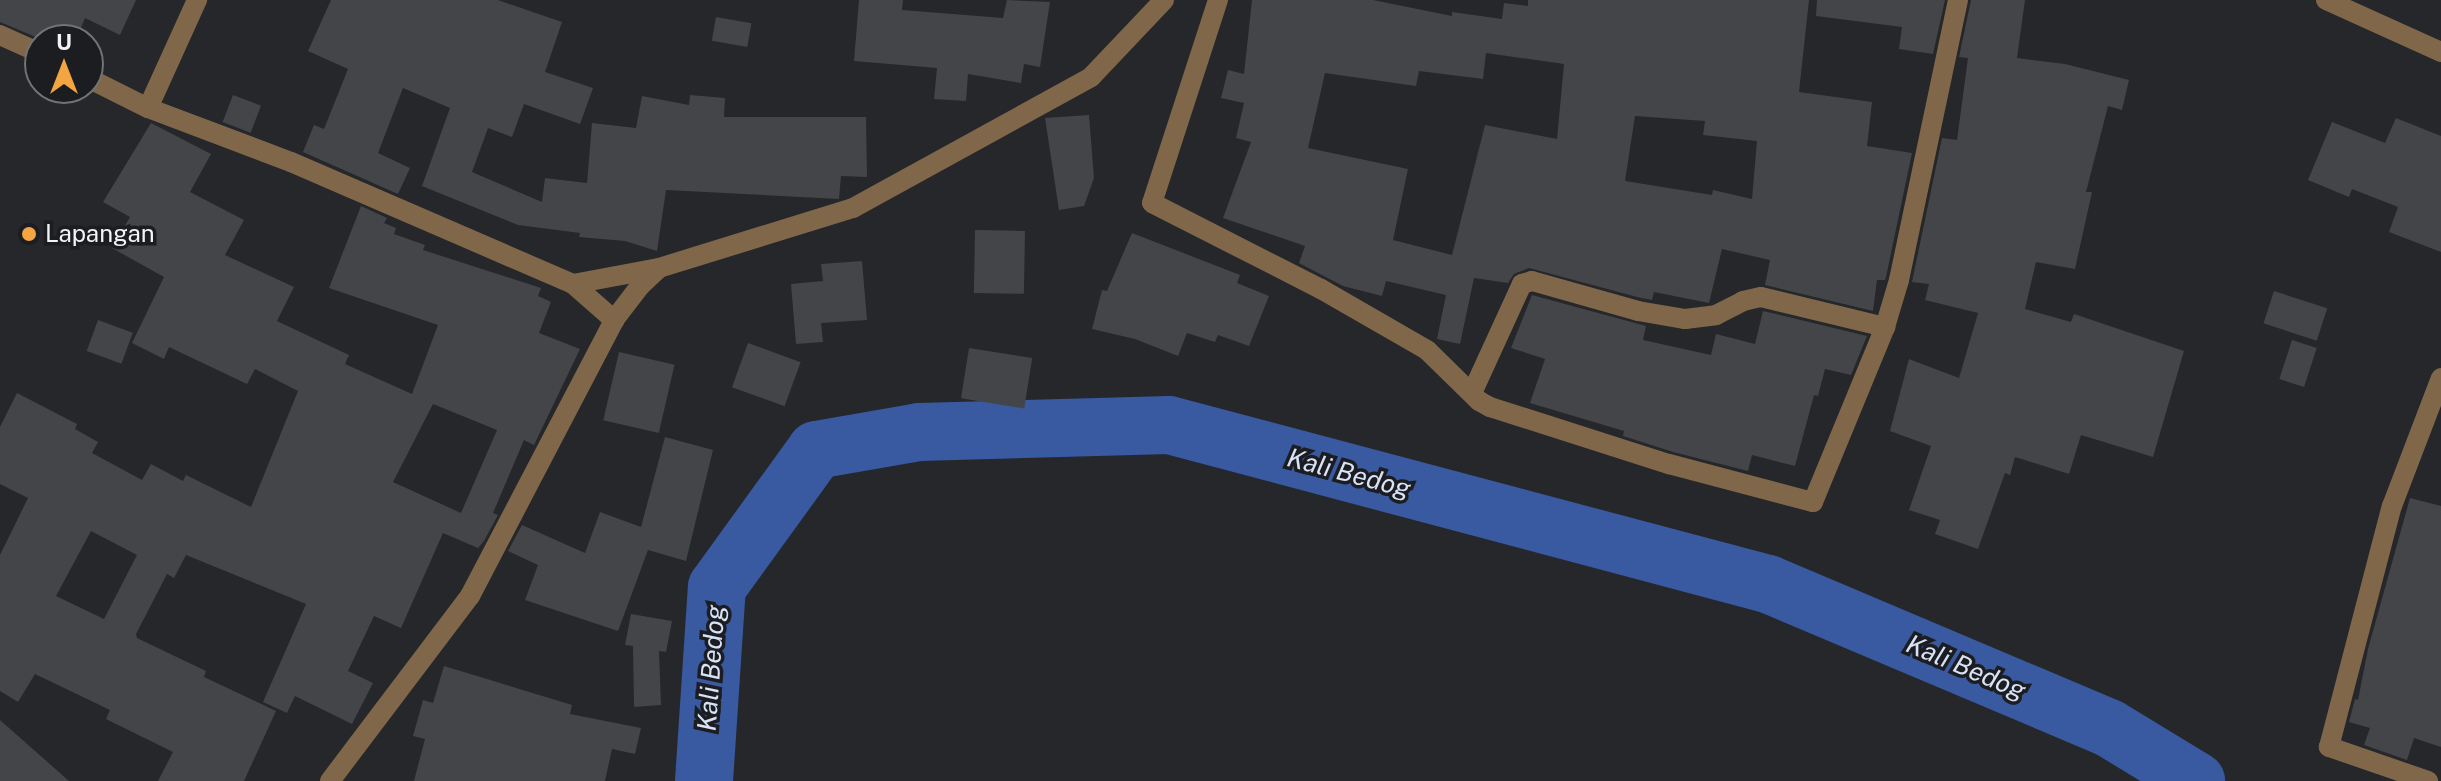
<!DOCTYPE html>
<style>
body{margin:0}
#map{position:relative;width:2441px;height:781px;overflow:hidden;background:#25272a;font-family:"Public Sans",sans-serif}
div>[style]{position:absolute}
.river>*{height:58px;margin:-29px;padding:0 29px;transform-origin:29px;border-radius:29px;background:#3959a0}
.building>*{inset:0;background:#434548;transform-origin:0 0}
.street>*{height:20px;margin:-10px;padding:0 10px;transform-origin:10px;border-radius:10px;background:#81674a}
.dots>*{width:22px;height:22px;translate:-50% -50%;box-sizing:border-box;border:4px solid #1c1d20;border-radius:50%}
span{translate:-50% -50%;white-space:nowrap;text-align:center;line-height:1.15;-webkit-text-stroke:7px #1c1d20;paint-order:stroke}
.poi-label{font-size:24px;color:#f2f3f5}
.left{translate:0 -50%;text-align:left}
.water-label{font-size:26px;color:#d8e3f7;font-style:italic}
.north{position:absolute;left:24px;top:24px;width:80px;height:80px;box-sizing:border-box;background:#1c1d20;border:2px solid #727375;border-radius:50%;rotate:0deg;font-size:22px;font-weight:700;line-height:32px;text-align:center;color:#f2f3f5}
.north::after{content:'';display:block;margin:auto;width:28px;height:36px;background:#f2a541;clip-path:polygon(50% 0,100% 100%,50% 72%,0 100%)}
</style>
<div id="map">
<div class="river">
<i style="left:704px;top:781px;width:194px;rotate:-86.2deg"></i>
<i style="left:717px;top:587px;width:169px;rotate:-54.1deg"></i>
<i style="left:816px;top:450px;width:105px;rotate:-9.9deg"></i>
<i style="left:919px;top:432px;width:250px;rotate:-1.6deg"></i>
<i style="left:1169px;top:425px;width:620px;rotate:14.87deg"></i>
<i style="left:1768px;top:584px;width:370px;rotate:22.9deg"></i>
<i style="left:2109px;top:728px;width:102px;rotate:31.3deg"></i>
</div>
<div class="building">
<i style="clip-path:polygon(0 0,136px 0,120px 35px,85px 18px,76px 40px,43px 40px,0 22px)"></i>
<i style="clip-path:polygon(331px 0,498px 0,562px 22px,545px 72px,593px 88px,580px 124px,524px 104px,512px 137px,488px 128px,472px 172px,542px 202px,545px 178px,587px 183px,592px 123px,636px 128px,642px 96px,689px 105px,690px 95px,725px 98px,724px 117px,866px 117px,867px 177px,841px 176px,839px 199px,666px 190px,657px 251px,625px 241px,579px 237px,580px 233px,518px 225px,422px 186px,450px 108px,403px 88px,378px 153px,410px 168px,398px 194px,303px 152px,314px 125px,324px 129px,348px 69px,308px 51px)"></i>
<i style="clip-path:polygon(859px 0,903px 0,902px 10px,1003px 18px,1007px 0,1050px 2px,1040px 67px,1024px 64px,1021px 83px,968px 74px,966px 101px,934px 99px,937px 68px,854px 61px)"></i>
<i style="clip-path:polygon(evenodd,1252px 0,1373px 0,1452px 16px,1452px 12px,1502px 19px,1504px 3px,1528px 6px,1528px 0,1809px 0,1799px 92px,1872px 102px,1867px 146px,1912px 153px,1886px 277px,1885px 280px,1877px 280px,1873px 311px,1765px 285px,1770px 260px,1722px 249px,1709px 303px,1654px 292px,1652px 300px,1641px 298px,1529px 268px,1514px 274px,1508px 283px,1474px 278px,1460px 344px,1437px 339px,1446px 295px,1386px 281px,1382px 296px,1343px 286px,1299px 263px,1305px 246px,1223px 218px,1251px 142px,1236px 138px,1244px 103px,1221px 98px,1228px 70px,1244px 74px,1252px 0,1486px 53px,1564px 64px,1557px 139px,1485px 125px,1452px 255px,1393px 240px,1408px 169px,1308px 148px,1325px 73px,1416px 86px,1419px 71px,1483px 79px,1486px 53px,1252px 0,1635px 116px,1705px 121px,1703px 135px,1757px 141px,1752px 199px,1713px 190px,1712px 195px,1625px 181px,1635px 116px)"></i>
<i style="clip-path:polygon(1817px 0,1945px 0,1933px 54px,1899px 49px,1902px 27px,1816px 16px)"></i>
<i style="clip-path:polygon(1971px 0,2025px 0,2017px 58px,2065px 64px,2129px 80px,2122px 110px,2108px 106px,2086px 192px,2092px 192px,2075px 269px,2036px 262px,2025px 309px,2071px 322px,2074px 314px,2184px 351px,2153px 457px,2081px 435px,2069px 474px,2015px 457px,2010px 475px,2005px 473px,1978px 549px,1935px 534px,1940px 520px,1909px 510px,1931px 446px,1890px 431px,1909px 359px,1959px 378px,1978px 313px,1925px 300px,1929px 284px,1912px 282px,1942px 138px,1957px 140px,1968px 58px,1959px 57px)"></i>
<i style="left:716px;top:17px;width:36px;height:24px;rotate:10deg"></i>
<i style="left:233px;top:95px;width:30px;height:29px;rotate:21deg"></i>
<i style="clip-path:polygon(1089px 115px,1094px 178px,1084px 206px,1059px 210px,1045px 118px)"></i>
<i style="clip-path:polygon(2396px 118px,2441px 136px,2441px 252px,2389px 232px,2398px 207px,2352px 189px,2349px 197px,2308px 180px,2332px 122px,2385px 143px)"></i>
<i style="clip-path:polygon(evenodd,151px 123px,211px 154px,190px 192px,244px 220px,225px 255px,294px 287px,277px 321px,349px 355px,345px 364px,412px 394px,438px 325px,329px 288px,361px 206px,387px 218px,384px 223px,396px 228px,394px 234px,425px 245px,423px 250px,541px 288px,538px 296px,551px 302px,539px 333px,580px 349px,534px 445px,524px 440px,493px 513px,498px 515px,484px 541px,478px 548px,443px 533px,401px 628px,374px 616px,348px 671px,373px 683px,352px 724px,295px 696px,287px 713px,263px 702px,306px 604px,186px 555px,174px 578px,167px 574px,136px 634px,137px 638px,206px 671px,204px 677px,276px 711px,244px 781px,158px 781px,173px 752px,106px 719px,110px 710px,35px 674px,18px 702px,0 691px,0 555px,28px 498px,0 484px,0 427px,17px 393px,77px 424px,75px 429px,98px 442px,92px 453px,142px 480px,151px 464px,183px 481px,186px 475px,251px 507px,298px 391px,255px 369px,247px 384px,169px 347px,164px 359px,132px 343px,164px 277px,112px 248px,130px 217px,103px 202px,151px 123px,433px 404px,497px 430px,461px 513px,393px 482px,433px 404px,151px 123px,91px 531px,137px 555px,104px 619px,56px 596px,91px 531px)"></i>
<i style="left:975px;top:230px;width:50px;height:63px;rotate:1deg"></i>
<i style="clip-path:polygon(1132px 233px,1240px 275px,1237px 283px,1269px 296px,1249px 346px,1218px 335px,1215px 342px,1187px 333px,1178px 356px,1135px 339px,1092px 329px,1102px 290px,1107px 291px)"></i>
<i style="clip-path:polygon(862px 261px,867px 320px,821px 323px,823px 342px,796px 344px,791px 284px,823px 281px,821px 264px)"></i>
<i style="left:2274px;top:291px;width:56px;height:34px;rotate:18deg"></i>
<i style="clip-path:polygon(1532px 295px,1646px 326px,1643px 340px,1711px 355px,1716px 334px,1755px 344px,1763px 311px,1867px 336px,1851px 375px,1825px 369px,1818px 396px,1814px 395px,1795px 466px,1752px 455px,1748px 471px,1673px 452px,1623px 436px,1624px 431px,1530px 403px,1545px 359px,1511px 348px)"></i>
<i style="left:98px;top:320px;width:37px;height:33px;rotate:20deg"></i>
<i style="left:2292px;top:340px;width:26px;height:41px;rotate:18deg"></i>
<i style="left:748px;top:343px;width:56px;height:47px;rotate:20deg"></i>
<i style="left:969px;top:348px;width:64px;height:51px;rotate:9deg"></i>
<i style="left:619px;top:352px;width:57px;height:70px;rotate:13deg"></i>
<i style="clip-path:polygon(665px 437px,713px 450px,686px 561px,648px 550px,618px 631px,525px 600px,538px 565px,508px 551px,522px 525px,585px 553px,600px 512px,641px 527px)"></i>
<i style="clip-path:polygon(2410px 498px,2441px 506px,2441px 747px,2414px 738px,2407px 760px,2364px 745px,2370px 728px,2349px 722px,2355px 699px,2358px 700px,2368px 649px)"></i>
<i style="clip-path:polygon(631px 614px,672px 621px,666px 652px,659px 651px,661px 705px,634px 707px,633px 646px,625px 645px)"></i>
<i style="clip-path:polygon(444px 666px,572px 705px,570px 714px,641px 728px,635px 754px,612px 749px,605px 781px,414px 781px,425px 739px,413px 736px,423px 700px,433px 703px)"></i>
<i style="clip-path:polygon(0 720px,69px 781px,0 781px)"></i>
</div>
<div class="street">
<i style="left:1218px;top:0;width:213px;rotate:108deg"></i>
<i style="left:1152px;top:203px;width:190px;rotate:27deg"></i>
<i style="left:1321px;top:289px;width:122px;rotate:29.9deg"></i>
<i style="left:1427px;top:350px;width:73px;rotate:44.4deg"></i>
<i style="left:1479px;top:401px;width:13px;rotate:29deg"></i>
<i style="left:1490px;top:407px;width:188px;rotate:17.7deg"></i>
<i style="left:1669px;top:464px;width:149px;rotate:14.8deg"></i>
<i style="left:1813px;top:502px;width:189px;rotate:-67.6deg"></i>
<i style="left:1885px;top:327px;width:49px;rotate:-73.4deg"></i>
<i style="left:1899px;top:280px;width:286px;rotate:-78.1deg"></i>
<i style="left:2326px;top:0;width:126px;rotate:24.3deg"></i>
<i style="left:0;top:35px;width:44px;rotate:24.2deg"></i>
<i style="left:88px;top:78px;width:67px;rotate:26.6deg"></i>
<i style="left:148px;top:108px;width:153px;rotate:20.7deg"></i>
<i style="left:291px;top:162px;width:307px;rotate:23.4deg"></i>
<i style="left:573px;top:284px;width:55px;rotate:41.3deg"></i>
<i style="left:148px;top:108px;width:119px;rotate:-65.6deg"></i>
<i style="left:573px;top:284px;width:87px;rotate:-10.5deg"></i>
<i style="left:1472px;top:393px;width:120px;rotate:-65.4deg"></i>
<i style="left:1522px;top:284px;width:10px;rotate:-17deg"></i>
<i style="left:1532px;top:281px;width:110px;rotate:15.8deg"></i>
<i style="left:1638px;top:311px;width:48px;rotate:9.7deg"></i>
<i style="left:1685px;top:319px;width:31px;rotate:-7deg"></i>
<i style="left:1716px;top:315px;width:30px;rotate:-27deg"></i>
<i style="left:1743px;top:301px;width:18px;rotate:-13deg"></i>
<i style="left:1761px;top:297px;width:128px;rotate:13.6deg"></i>
<i style="left:330px;top:781px;width:232px;rotate:-52.9deg"></i>
<i style="left:470px;top:596px;width:311px;rotate:-62.4deg"></i>
<i style="left:614px;top:320px;width:43px;rotate:-52.6deg"></i>
<i style="left:640px;top:286px;width:26px;rotate:-43deg"></i>
<i style="left:659px;top:268px;width:203px;rotate:-17.2deg"></i>
<i style="left:853px;top:208px;width:272px;rotate:-28.8deg"></i>
<i style="left:1091px;top:77px;width:106px;rotate:-46.5deg"></i>
<i style="left:2428px;top:781px;width:105px;rotate:-161deg"></i>
<i style="left:2329px;top:747px;width:249px;rotate:-75.4deg"></i>
<i style="left:2392px;top:506px;width:137px;rotate:-69.1deg"></i>
</div>
<div class="dots">
<i style="left:29px;top:234px;background:#f2a541"></i>
</div>
<div class="poi-label">
<span class="left" style="left:45px;top:234px">Lapangan</span>
</div>
<div class="water-label">
<span style="left:1349px;top:473px;rotate:15deg">Kali Bedog</span>
<span style="left:1966px;top:667px;rotate:23deg">Kali Bedog</span>
<span style="left:711px;top:668px;rotate:-86deg">Kali Bedog</span>
</div>
<div class="north">U</div>
</div>
